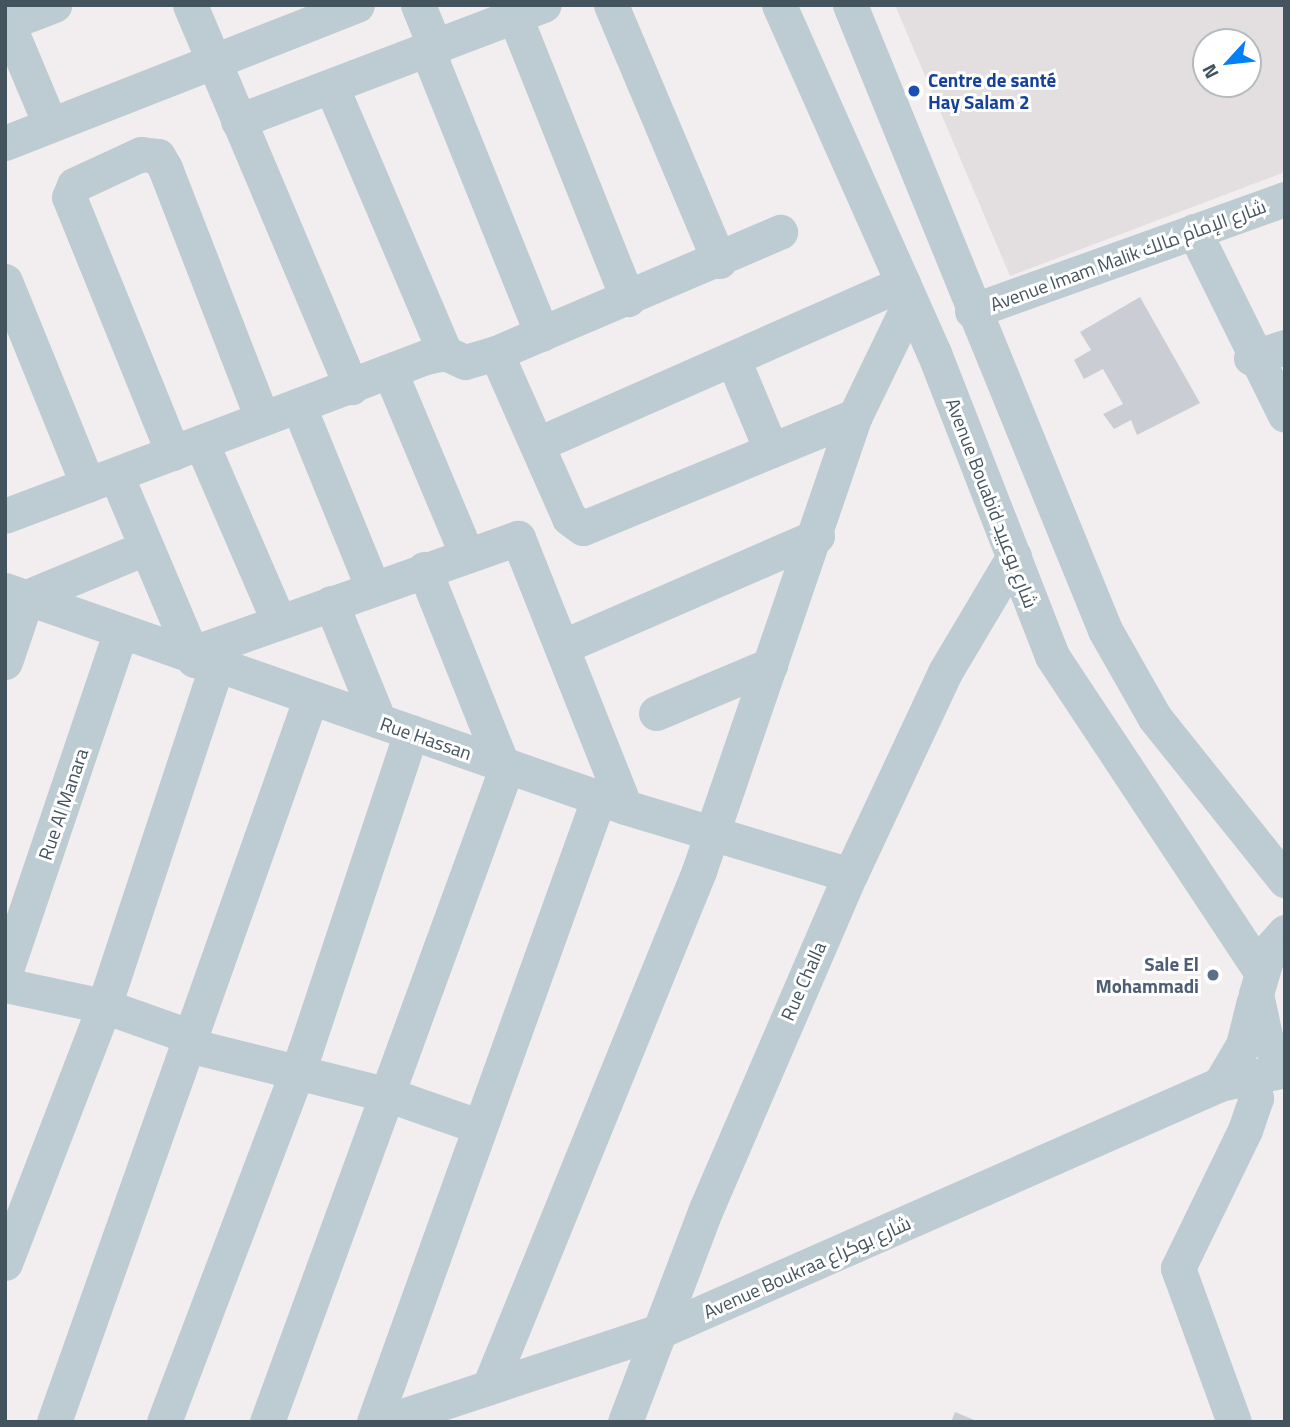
<!DOCTYPE html>
<meta charset="utf-8">
<style>
body{margin:0}
#map{position:relative;width:1290px;height:1427px;overflow:hidden;background:#f2eeef;font-family:"Titillium Web",Cairo,sans-serif}
div>[style]{position:absolute}
.education>*{inset:0;background:#e3dfe1}
.building>*{inset:0;background:#caced4}
.minor>*{height:35px;margin:-17.5px;padding:0 17.5px;transform-origin:17.5px;border-radius:17.5px;background:#bdcbd2}
.dots>*{width:19px;height:19px;translate:-50% -50%;box-sizing:border-box;border:4px solid #fff;border-radius:50%}
span{translate:-50% -50%;white-space:nowrap;text-align:center;line-height:1.15;-webkit-text-stroke:6px #fff;paint-order:stroke}
.transit-label{font-size:19px;color:#164399;font-weight:700}
.left{translate:0 -50%;text-align:left}
.street-label{font-size:19px;color:#44545e}
.service-label{font-size:19px;color:#4e5e75;font-weight:700}
.right{translate:-100% -50%;text-align:right}
.frame{position:absolute;inset:0;border:7px solid #44545e;pointer-events:none}
.north{position:absolute;left:1192px;top:28px;width:70px;height:70px;box-sizing:border-box;background:#fff;border:2px solid #b4bbbf;border-radius:50%;rotate:243deg;font-size:19px;font-weight:700;line-height:28px;text-align:center;color:#44545e}
.north::after{content:'';display:block;margin:auto;width:24px;height:32px;background:#0480f6;clip-path:polygon(50% 0,100% 100%,50% 72%,0 100%)}
</style>
<div id="map">
<div class="education">
<i style="clip-path:polygon(evenodd,895px 5px,1285px 5px,1285px 172px,1010px 276px,895px 5px,1206px 42px,1248px 42px,1248px 84px,1206px 84px,1206px 42px)"></i>
</div>
<div class="building">
<i style="clip-path:polygon(1140px 297px,1200px 403px,1137px 435px,1131px 420px,1114px 429px,1103px 414px,1123px 404px,1103px 369px,1084px 379px,1074px 360px,1091px 350px,1080px 332px)"></i>
<i style="clip-path:polygon(955px 1412px,979px 1422px,951px 1422px)"></i>
</div>
<div class="minor">
<i style="left:190px;top:5px;width:415px;rotate:67.1deg"></i>
<i style="left:418px;top:5px;width:48px;rotate:67.8deg"></i>
<i style="left:611px;top:5px;width:278px;rotate:67.1deg"></i>
<i style="left:779px;top:5px;width:381px;rotate:66deg"></i>
<i style="left:934px;top:353px;width:325px;rotate:68.7deg"></i>
<i style="left:1052px;top:656px;width:377px;rotate:56.5deg"></i>
<i style="left:850px;top:5px;width:675px;rotate:67.8deg"></i>
<i style="left:1105px;top:630px;width:101px;rotate:60.4deg"></i>
<i style="left:1155px;top:718px;width:208px;rotate:51.3deg"></i>
<i style="left:5px;top:17px;width:116px;rotate:67.2deg"></i>
<i style="left:515px;top:17px;width:304px;rotate:68.2deg"></i>
<i style="left:5px;top:24px;width:53px;rotate:-21.2deg"></i>
<i style="left:428px;top:52px;width:304px;rotate:68deg"></i>
<i style="left:332px;top:88px;width:288px;rotate:66.9deg"></i>
<i style="left:238px;top:121px;width:327px;rotate:-20.8deg"></i>
<i style="left:5px;top:143px;width:378px;rotate:-21.4deg"></i>
<i style="left:1194px;top:231px;width:205px;rotate:63.7deg"></i>
<i style="left:5px;top:281px;width:220px;rotate:67.9deg"></i>
<i style="left:972px;top:311px;width:332px;rotate:-19.7deg"></i>
<i style="left:496px;top:353px;width:180px;rotate:66.1deg"></i>
<i style="left:569px;top:518px;width:17px;rotate:36deg"></i>
<i style="left:583px;top:528px;width:294px;rotate:-22.4deg"></i>
<i style="left:1251px;top:358px;width:36px;rotate:-18deg"></i>
<i style="left:733px;top:359px;width:99px;rotate:67.3deg"></i>
<i style="left:390px;top:372px;width:196px;rotate:67.2deg"></i>
<i style="left:299px;top:407px;width:196px;rotate:67.8deg"></i>
<i style="left:201px;top:442px;width:196px;rotate:66.6deg"></i>
<i style="left:538px;top:444px;width:399px;rotate:-23.8deg"></i>
<i style="left:173px;top:453px;width:276px;rotate:-112.1deg"></i>
<i style="left:69px;top:197px;width:13px;rotate:-67deg"></i>
<i style="left:74px;top:185px;width:74px;rotate:-24.8deg"></i>
<i style="left:141px;top:154px;width:17px;rotate:7deg"></i>
<i style="left:158px;top:156px;width:14px;rotate:60deg"></i>
<i style="left:165px;top:168px;width:268px;rotate:68.8deg"></i>
<i style="left:116px;top:475px;width:201px;rotate:67.1deg"></i>
<i style="left:5px;top:516px;width:450px;rotate:-20.7deg"></i>
<i style="left:426px;top:357px;width:19px;rotate:-12deg"></i>
<i style="left:445px;top:353px;width:22px;rotate:24deg"></i>
<i style="left:465px;top:362px;width:32px;rotate:-16deg"></i>
<i style="left:496px;top:353px;width:309px;rotate:-23.1deg"></i>
<i style="left:424px;top:569px;width:210px;rotate:68.2deg"></i>
<i style="left:5px;top:590px;width:657px;rotate:19.29deg"></i>
<i style="left:625px;top:807px;width:235px;rotate:16.8deg"></i>
<i style="left:331px;top:603px;width:127px;rotate:67.9deg"></i>
<i style="left:564px;top:646px;width:276px;rotate:-23.5deg"></i>
<i style="left:190px;top:654px;width:348px;rotate:-19.5deg"></i>
<i style="left:518px;top:538px;width:289px;rotate:68.3deg"></i>
<i style="left:5px;top:662px;width:69px;rotate:-71.3deg"></i>
<i style="left:27px;top:597px;width:128px;rotate:-22.6deg"></i>
<i style="left:656px;top:713px;width:124px;rotate:-22.8deg"></i>
<i style="left:1285px;top:932px;width:24px;rotate:132deg"></i>
<i style="left:1269px;top:950px;width:46px;rotate:106.5deg"></i>
<i style="left:1256px;top:994px;width:47px;rotate:77.7deg"></i>
<i style="left:1266px;top:1040px;width:31px;rotate:52deg"></i>
<i style="left:5px;top:973px;width:358px;rotate:-71.3deg"></i>
<i style="left:5px;top:985px;width:101px;rotate:12deg"></i>
<i style="left:104px;top:1006px;width:84px;rotate:19.5deg"></i>
<i style="left:183px;top:1034px;width:12px;rotate:66deg"></i>
<i style="left:188px;top:1045px;width:207px;rotate:14deg"></i>
<i style="left:389px;top:1095px;width:94px;rotate:19.2deg"></i>
<i style="left:1220px;top:1084px;width:45px;rotate:-59.5deg"></i>
<i style="left:1243px;top:1045px;width:45px;rotate:-76deg"></i>
<i style="left:5px;top:1263px;width:275px;rotate:-68.9deg"></i>
<i style="left:104px;top:1006px;width:357px;rotate:-71.7deg"></i>
<i style="left:489px;top:1387px;width:557px;rotate:-67.85deg"></i>
<i style="left:699px;top:871px;width:481px;rotate:-71.1deg"></i>
<i style="left:855px;top:416px;width:127px;rotate:-64.2deg"></i>
<i style="left:54px;top:1422px;width:766px;rotate:-70.48deg"></i>
<i style="left:164px;top:1422px;width:397px;rotate:-69.2deg"></i>
<i style="left:305px;top:1051px;width:336px;rotate:-71.6deg"></i>
<i style="left:267px;top:1422px;width:699px;rotate:-69.9deg"></i>
<i style="left:374px;top:1422px;width:664px;rotate:-70.2deg"></i>
<i style="left:384px;top:1422px;width:293px;rotate:-18.3deg"></i>
<i style="left:662px;top:1330px;width:610px;rotate:-23.79deg"></i>
<i style="left:1220px;top:1084px;width:66px;rotate:-12.2deg"></i>
<i style="left:625px;top:1422px;width:228px;rotate:-69.2deg"></i>
<i style="left:706px;top:1209px;width:364px;rotate:-66.7deg"></i>
<i style="left:850px;top:875px;width:224px;rotate:-64.9deg"></i>
<i style="left:945px;top:672px;width:135px;rotate:-59.3deg"></i>
<i style="left:1234px;top:1422px;width:164px;rotate:-110deg"></i>
<i style="left:1178px;top:1268px;width:153px;rotate:-64.1deg"></i>
<i style="left:1245px;top:1130px;width:34px;rotate:-71deg"></i>
<i style="left:1256px;top:1098px;width:22px;rotate:-103deg"></i>
</div>
<div class="dots">
<i style="left:914px;top:91px;background:#1a4fb4"></i>
<i style="left:1213px;top:975px;background:#5c6f8a"></i>
</div>
<div class="transit-label">
<span class="left" style="left:928px;top:91px">Centre de santé<br>Hay Salam 2</span>
</div>
<div class="street-label">
<span style="left:1128px;top:255px;rotate:-20deg">Avenue Imam Malik شارع الإمام مالك</span>
<span style="left:992px;top:503px;rotate:69deg">Avenue Bouabid شارع بوعبيد</span>
<span style="left:426px;top:738px;rotate:19deg">Rue Hassan</span>
<span style="left:63px;top:804px;rotate:-71deg">Rue Al Manara</span>
<span style="left:803px;top:981px;rotate:-66deg">Rue Challa</span>
<span style="left:807px;top:1267px;rotate:-24deg">Avenue Boukraa شارع بوكراع</span>
</div>
<div class="service-label">
<span class="right" style="left:1199px;top:975px">Sale El<br>Mohammadi</span>
</div>
<div class="frame"></div>
<div class="north">N</div>
</div>
